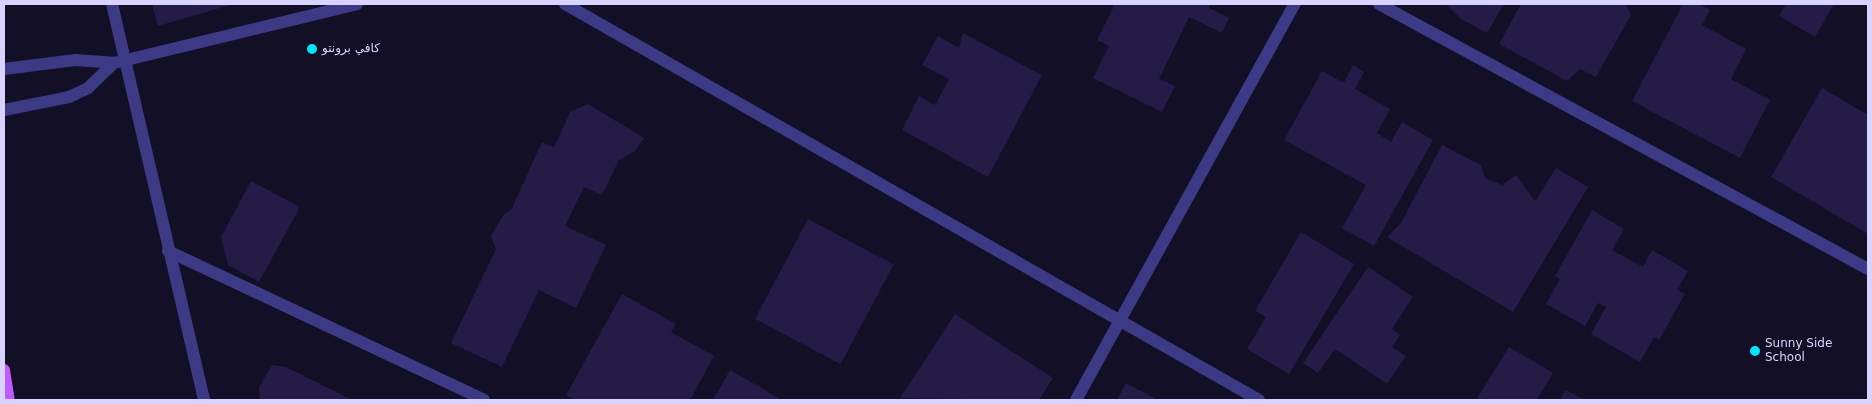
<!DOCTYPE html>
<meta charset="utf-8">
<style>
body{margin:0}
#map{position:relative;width:1872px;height:404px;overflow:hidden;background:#130f26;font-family:"DejaVu Sans",Vazirmatn,sans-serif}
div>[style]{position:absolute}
.building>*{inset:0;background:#241b47;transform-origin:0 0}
.minor>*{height:12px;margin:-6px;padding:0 6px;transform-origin:6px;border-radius:6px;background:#3d3a85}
.major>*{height:12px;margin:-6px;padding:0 6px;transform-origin:6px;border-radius:6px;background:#c25bff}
.dots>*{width:14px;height:14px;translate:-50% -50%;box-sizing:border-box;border:2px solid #130f26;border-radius:50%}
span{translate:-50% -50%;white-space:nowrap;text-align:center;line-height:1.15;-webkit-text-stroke:4px #130f26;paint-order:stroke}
.poi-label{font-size:12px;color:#d9d4ff}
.left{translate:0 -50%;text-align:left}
.frame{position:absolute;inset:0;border:5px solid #d9d4ff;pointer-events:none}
</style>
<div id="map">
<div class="building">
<i style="clip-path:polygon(152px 4px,234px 4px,158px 26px)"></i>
<i style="clip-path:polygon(1115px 4px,1211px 4px,1209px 8px,1229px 18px,1222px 33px,1189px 17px,1159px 79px,1175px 86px,1162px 112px,1093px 78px,1109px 46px,1097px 40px)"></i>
<i style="clip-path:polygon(1446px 4px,1504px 4px,1487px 33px,1461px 19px)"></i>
<i style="clip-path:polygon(1521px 4px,1626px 4px,1631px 15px,1596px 77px,1580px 69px,1567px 81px,1499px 44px)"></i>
<i style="clip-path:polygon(1683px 4px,1699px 4px,1710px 10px,1702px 25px,1746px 49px,1731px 79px,1770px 100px,1740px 158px,1632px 101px)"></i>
<i style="clip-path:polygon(1786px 4px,1834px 4px,1815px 37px,1779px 16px)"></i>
<i style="clip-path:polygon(963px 33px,1042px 75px,988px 177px,902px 130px,919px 96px,935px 105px,949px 79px,922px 65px,938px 36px,959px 48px)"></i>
<i style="clip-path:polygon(1353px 65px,1364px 72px,1355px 89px,1390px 109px,1377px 133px,1391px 142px,1402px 122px,1433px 140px,1374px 246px,1342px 228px,1366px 185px,1284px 140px,1322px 71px,1344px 83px)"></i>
<i style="clip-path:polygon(1822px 88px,1868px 115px,1868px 234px,1771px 177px)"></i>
<i style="clip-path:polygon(588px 104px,644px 138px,635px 151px,619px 160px,602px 195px,584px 187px,565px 226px,606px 245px,576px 308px,539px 290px,502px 367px,451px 343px,496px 249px,491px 236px,504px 214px,511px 210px,542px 142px,554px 148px,570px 112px)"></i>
<i style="clip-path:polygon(1442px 145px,1481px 165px,1485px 178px,1502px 185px,1516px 175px,1535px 201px,1556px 168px,1588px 187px,1513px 312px,1387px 237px,1401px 223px)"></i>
<i style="clip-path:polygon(251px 181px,300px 207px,259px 282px,228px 265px,221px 237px)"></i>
<i style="clip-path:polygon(1592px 210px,1624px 229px,1612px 250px,1643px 267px,1652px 250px,1688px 271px,1677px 290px,1685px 294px,1659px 340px,1654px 337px,1640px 362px,1591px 334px,1606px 307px,1598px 303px,1585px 326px,1546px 304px,1560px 279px,1555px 276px)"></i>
<i style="left:808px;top:219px;width:97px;height:113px;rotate:28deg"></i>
<i style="clip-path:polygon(1301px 232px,1354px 264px,1289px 374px,1247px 349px,1266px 317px,1255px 311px)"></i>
<i style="clip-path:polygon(1368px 267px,1413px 297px,1392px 329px,1400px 335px,1392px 347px,1406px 356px,1387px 384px,1335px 349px,1318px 373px,1303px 363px)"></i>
<i style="clip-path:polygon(622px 294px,676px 324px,671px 332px,714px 356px,690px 400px,575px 400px,566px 395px)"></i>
<i style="clip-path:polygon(955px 314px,1053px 378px,1039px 400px,900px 398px)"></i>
<i style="clip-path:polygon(1509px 347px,1553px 373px,1537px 400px,1476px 400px)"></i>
<i style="clip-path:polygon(272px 365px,286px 367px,352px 400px,260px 400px,259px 387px)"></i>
<i style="clip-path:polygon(730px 370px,782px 400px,713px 400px)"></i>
<i style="clip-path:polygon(1126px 383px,1158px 400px,1117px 400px)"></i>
<i style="clip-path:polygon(1565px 390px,1586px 400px,1560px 400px)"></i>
</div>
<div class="minor">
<i style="left:112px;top:4px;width:407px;rotate:76.9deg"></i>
<i style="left:565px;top:4px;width:799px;rotate:29.71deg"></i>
<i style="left:1379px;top:4px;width:556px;rotate:28.45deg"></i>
<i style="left:4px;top:69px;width:72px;rotate:-7.2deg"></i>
<i style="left:75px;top:60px;width:39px;rotate:4deg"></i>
<i style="left:114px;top:63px;width:250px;rotate:-13.6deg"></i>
<i style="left:4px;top:110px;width:66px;rotate:-11.3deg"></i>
<i style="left:69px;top:97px;width:21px;rotate:-25deg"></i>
<i style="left:88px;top:88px;width:36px;rotate:-44deg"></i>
<i style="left:168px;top:251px;width:349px;rotate:25.2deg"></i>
<i style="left:1076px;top:400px;width:453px;rotate:-61.1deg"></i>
</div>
<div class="major">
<i style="left:4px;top:370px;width:30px;rotate:81deg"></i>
</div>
<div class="dots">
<i style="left:312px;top:49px;background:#00e5ff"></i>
<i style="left:1755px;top:351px;background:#00e5ff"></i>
</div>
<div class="poi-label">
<span class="left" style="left:322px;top:49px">كافي برونتو</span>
<span class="left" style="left:1765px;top:351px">Sunny Side<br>School</span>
</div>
<div class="frame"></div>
</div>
